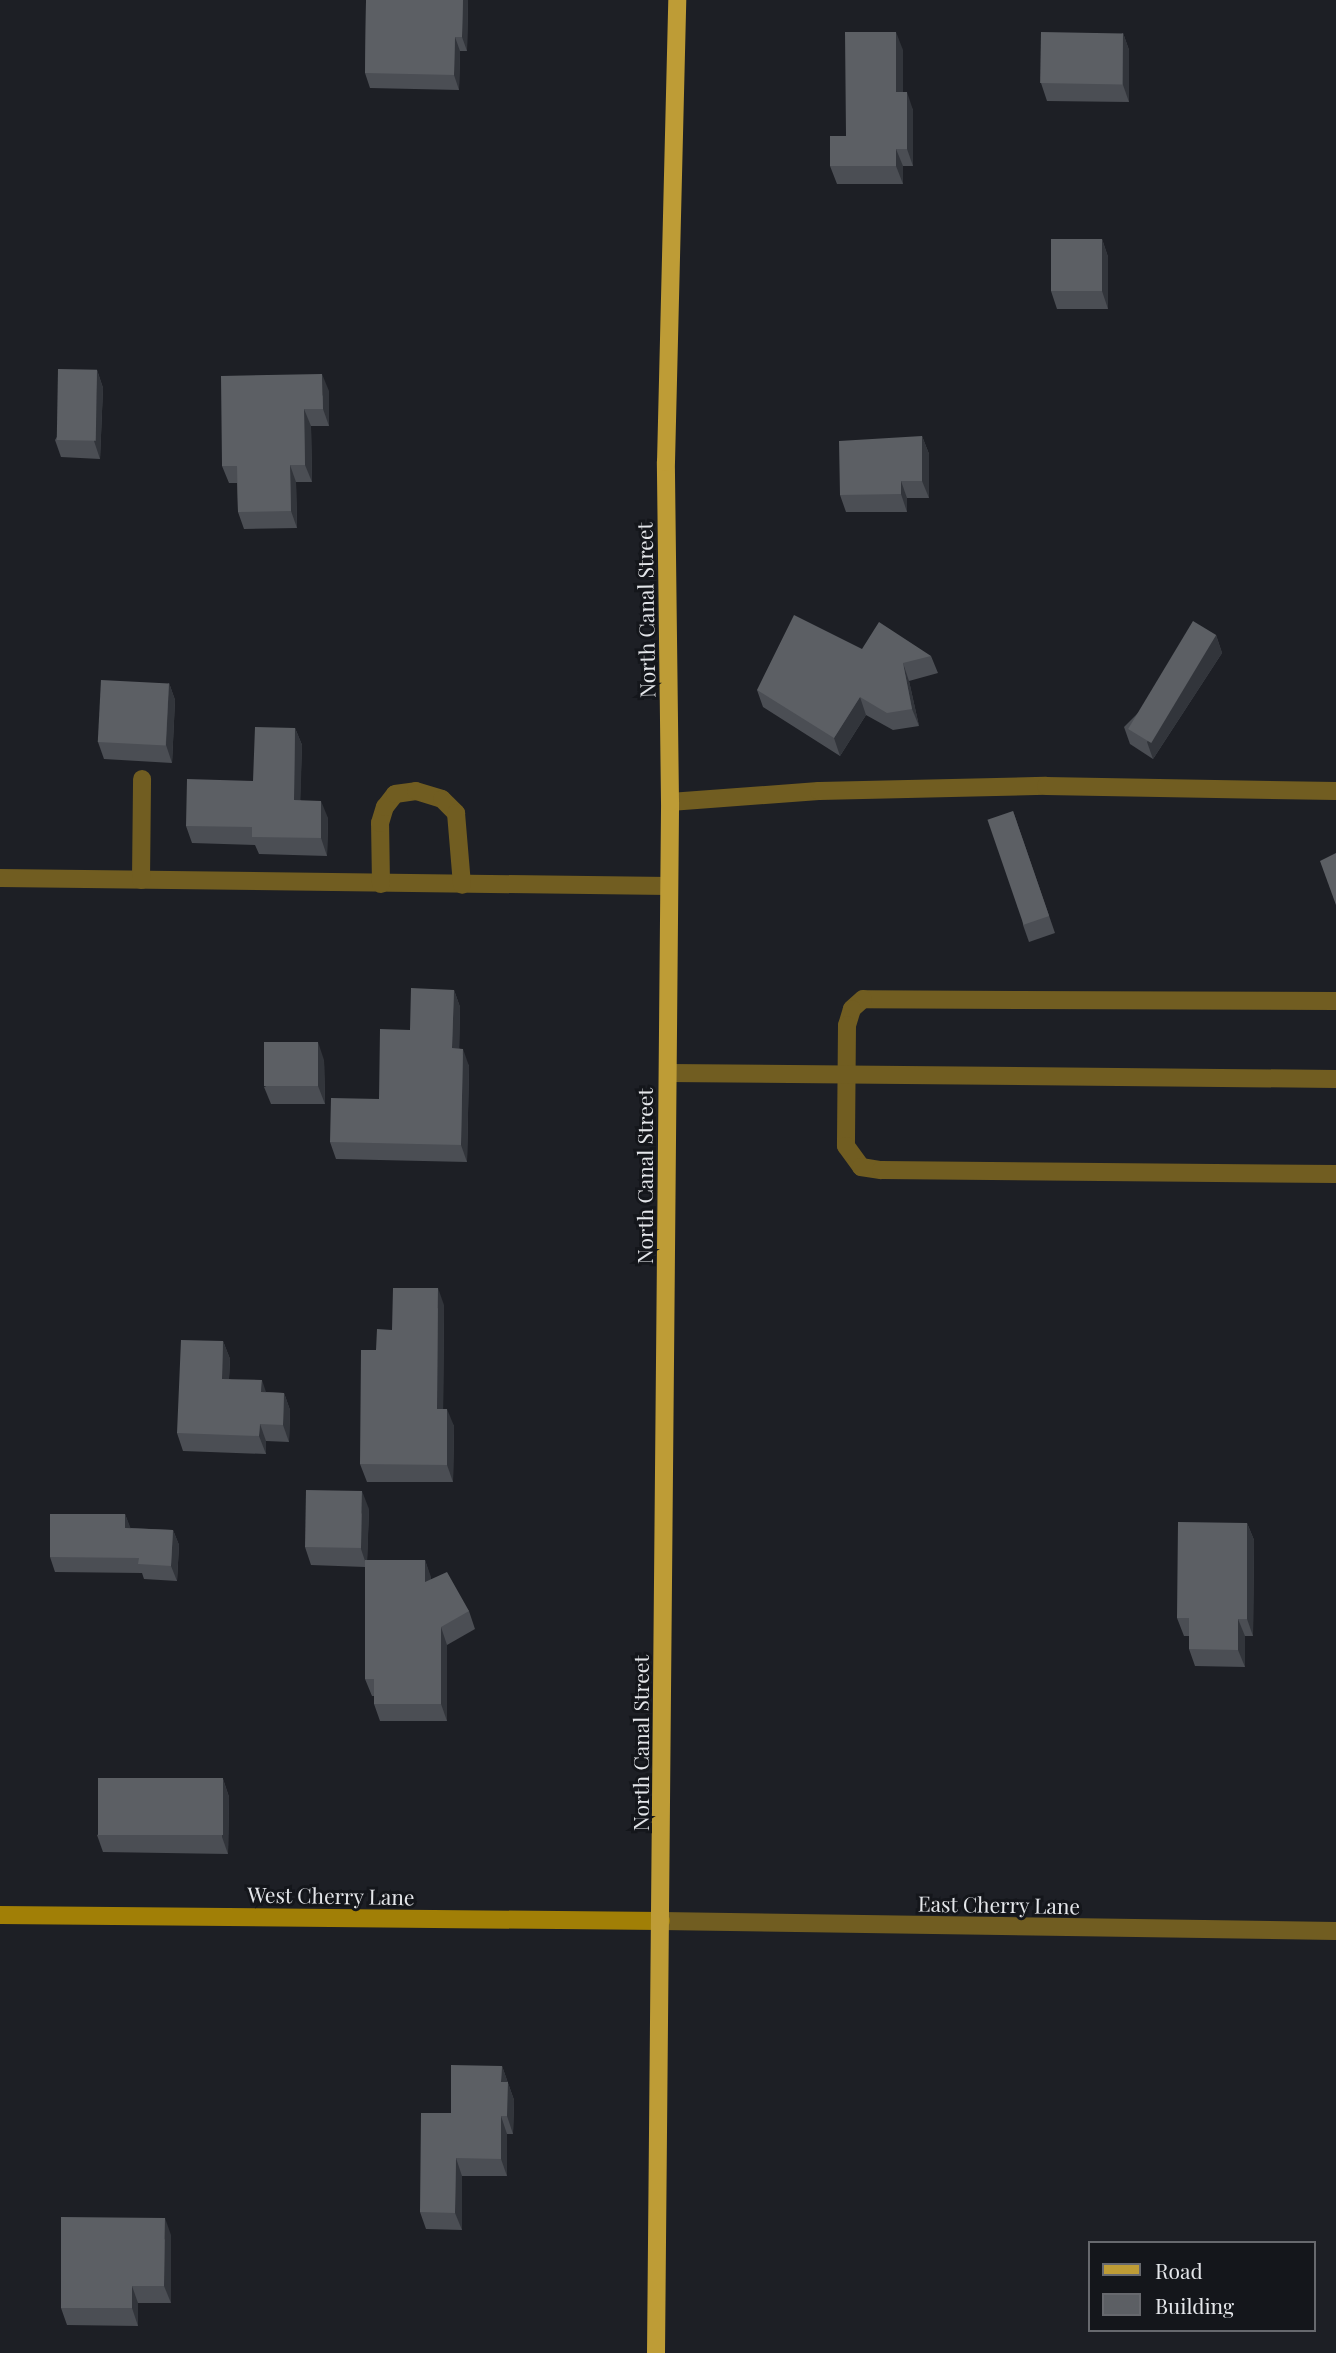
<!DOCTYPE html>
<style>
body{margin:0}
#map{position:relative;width:1336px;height:2353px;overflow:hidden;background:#1d1f25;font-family:"Playfair Display",serif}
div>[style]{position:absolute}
.lane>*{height:18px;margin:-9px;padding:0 9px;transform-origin:9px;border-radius:9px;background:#715d21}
.street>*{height:18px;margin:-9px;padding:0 9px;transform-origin:9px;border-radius:9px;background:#715d21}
.secondary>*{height:18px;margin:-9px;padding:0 9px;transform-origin:9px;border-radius:9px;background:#a17f06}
.primary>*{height:18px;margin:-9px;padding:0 9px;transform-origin:9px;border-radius:9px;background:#be9c36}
.wall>*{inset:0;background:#4b4e54}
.shaded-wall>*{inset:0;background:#32353b}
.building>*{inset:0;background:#5c5f64;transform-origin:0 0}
span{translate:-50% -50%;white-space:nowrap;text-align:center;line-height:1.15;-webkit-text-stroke:6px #14161b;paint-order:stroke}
.street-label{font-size:21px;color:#e4e6ea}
.legend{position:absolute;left:1088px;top:2241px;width:228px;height:91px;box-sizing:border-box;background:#14161b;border:2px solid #67696e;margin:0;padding:9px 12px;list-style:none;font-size:21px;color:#e4e6ea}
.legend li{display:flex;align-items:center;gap:14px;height:35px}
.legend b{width:35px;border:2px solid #67696e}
</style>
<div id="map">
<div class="lane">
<i style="left:670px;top:802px;width:149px;rotate:-4.2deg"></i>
<i style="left:819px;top:791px;width:227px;rotate:-1.3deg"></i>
<i style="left:1046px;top:786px;width:290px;rotate:1deg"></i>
<i style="left:0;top:878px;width:669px;rotate:0.69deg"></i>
<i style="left:141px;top:880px;width:101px;rotate:-89.4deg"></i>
<i style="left:381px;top:884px;width:61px;rotate:-90.9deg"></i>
<i style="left:380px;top:823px;width:17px;rotate:-73deg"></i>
<i style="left:385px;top:807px;width:16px;rotate:-52deg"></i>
<i style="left:395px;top:794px;width:21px;rotate:-8deg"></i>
<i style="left:416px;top:791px;width:27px;rotate:17deg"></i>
<i style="left:442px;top:799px;width:20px;rotate:45deg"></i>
<i style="left:456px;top:813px;width:72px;rotate:85.2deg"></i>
<i style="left:1336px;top:1001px;width:473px;rotate:-179.8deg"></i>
<i style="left:863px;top:999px;width:15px;rotate:138deg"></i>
<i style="left:852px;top:1009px;width:17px;rotate:107deg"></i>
<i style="left:847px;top:1025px;width:121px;rotate:90.5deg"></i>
<i style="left:846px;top:1146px;width:26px;rotate:54deg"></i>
<i style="left:861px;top:1167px;width:20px;rotate:9deg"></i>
<i style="left:881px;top:1170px;width:455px;rotate:0.5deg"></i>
<i style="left:668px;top:1073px;width:668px;rotate:0.51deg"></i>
</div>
<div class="street">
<i style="left:661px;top:1921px;width:675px;rotate:0.85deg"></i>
</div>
<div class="secondary">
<i style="left:0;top:1915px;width:661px;rotate:0.52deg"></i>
</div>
<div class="primary">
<i style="left:656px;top:2353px;width:1551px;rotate:-89.48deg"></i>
<i style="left:670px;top:802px;width:340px;rotate:-90.7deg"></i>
<i style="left:666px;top:462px;width:462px;rotate:-88.6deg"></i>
</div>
<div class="wall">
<i style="clip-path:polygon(366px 0,468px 0,467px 51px,460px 51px,459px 90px,370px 88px,365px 73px)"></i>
<i style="clip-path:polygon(1123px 33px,1129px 50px,1129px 102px,1047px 101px,1041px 83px)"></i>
<i style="clip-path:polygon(903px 50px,903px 92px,913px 110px,913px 166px,903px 166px,903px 184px,837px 184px,830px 166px,846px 136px)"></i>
<i style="clip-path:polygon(1102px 239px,1108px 257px,1108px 309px,1057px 309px,1051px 291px)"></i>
<i style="clip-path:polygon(97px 370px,103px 388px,100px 459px,61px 457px,55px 440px)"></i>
<i style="clip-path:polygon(329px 391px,329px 426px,311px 426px,312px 482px,296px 482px,297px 528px,244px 529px,238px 512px,237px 483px,229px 483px,222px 466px)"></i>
<i style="clip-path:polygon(922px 436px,929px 454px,929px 498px,907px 498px,907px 512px,846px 512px,840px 495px)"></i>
<i style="clip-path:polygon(1216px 635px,1222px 653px,1153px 759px,1130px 744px,1124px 727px)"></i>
<i style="clip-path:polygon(862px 649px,931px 656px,938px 673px,909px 681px,919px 726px,893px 730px,866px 715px,840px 756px,763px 707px,757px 690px)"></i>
<i style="clip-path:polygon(169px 683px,175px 700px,172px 763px,104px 759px,98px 742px)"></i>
<i style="clip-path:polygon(295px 728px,302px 745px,300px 800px,328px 818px,327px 856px,259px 854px,255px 845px,192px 843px,186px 826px,253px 781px)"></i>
<i style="clip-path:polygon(1013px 811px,1055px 933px,1029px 942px,1023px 925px)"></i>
<i style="clip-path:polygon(454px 990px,460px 1007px,459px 1048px,469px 1066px,467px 1162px,336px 1159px,330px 1142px,379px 1099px,410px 1030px)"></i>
<i style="clip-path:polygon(324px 1060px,325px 1104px,271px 1104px,264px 1087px)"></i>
<i style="clip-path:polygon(444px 1305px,443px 1409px,454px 1426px,453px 1482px,367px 1482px,360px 1464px,376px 1350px,392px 1330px)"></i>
<i style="clip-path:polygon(223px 1341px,230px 1359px,229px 1379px,266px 1392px,284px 1393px,290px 1410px,289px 1442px,266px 1441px,266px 1454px,183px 1451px,177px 1433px)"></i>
<i style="clip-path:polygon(369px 1509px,367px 1560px,425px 1560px,431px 1579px,469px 1611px,475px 1629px,447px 1645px,447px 1721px,380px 1721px,374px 1704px,374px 1696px,372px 1696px,365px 1679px,365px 1567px,311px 1565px,305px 1547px)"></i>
<i style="clip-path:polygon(125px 1514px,130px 1528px,173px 1530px,179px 1545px,177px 1581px,144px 1579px,142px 1573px,55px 1572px,50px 1557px)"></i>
<i style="clip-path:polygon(1247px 1523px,1254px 1540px,1253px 1636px,1245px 1636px,1245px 1667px,1195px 1666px,1189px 1649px,1189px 1636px,1184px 1636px,1177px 1618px)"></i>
<i style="clip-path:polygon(223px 1779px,229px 1797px,228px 1854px,103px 1852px,97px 1835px)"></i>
<i style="clip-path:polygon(502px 2066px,514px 2100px,513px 2134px,507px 2134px,507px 2176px,462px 2176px,462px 2230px,426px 2229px,420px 2212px,451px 2113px)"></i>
<i style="clip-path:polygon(171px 2235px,171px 2303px,138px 2303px,138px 2326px,67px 2325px,61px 2308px)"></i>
</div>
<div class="shaded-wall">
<i style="clip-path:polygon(463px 0,468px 0,467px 51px,462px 37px)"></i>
<i style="clip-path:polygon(896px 32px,903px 50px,903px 110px,896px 92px)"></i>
<i style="clip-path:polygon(1123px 33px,1129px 50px,1129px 102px,1123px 85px)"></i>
<i style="clip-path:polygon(455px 37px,460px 51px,459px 90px,454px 75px)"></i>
<i style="clip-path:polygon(907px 92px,913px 110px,913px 166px,907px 149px)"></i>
<i style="clip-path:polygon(896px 149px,903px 166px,903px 184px,896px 166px)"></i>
<i style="clip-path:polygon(1102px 239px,1108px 257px,1108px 309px,1102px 291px)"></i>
<i style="clip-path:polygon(97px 370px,103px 388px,100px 459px,94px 441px)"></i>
<i style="clip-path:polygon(322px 374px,329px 391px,329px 426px,323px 409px)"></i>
<i style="clip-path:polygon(304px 409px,311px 426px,312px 482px,305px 465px)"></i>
<i style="clip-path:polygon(922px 436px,929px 454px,929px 498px,922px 481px)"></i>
<i style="clip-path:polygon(290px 465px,296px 482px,297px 528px,291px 511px)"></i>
<i style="clip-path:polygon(901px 481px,907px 498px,907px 512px,901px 494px)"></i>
<i style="clip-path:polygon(1216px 635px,1222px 653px,1153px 759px,1147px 742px)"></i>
<i style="clip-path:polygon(903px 663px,909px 681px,919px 726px,912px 709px)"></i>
<i style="clip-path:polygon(169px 683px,175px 700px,172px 763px,166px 745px)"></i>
<i style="clip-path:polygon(860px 697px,866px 715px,840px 756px,834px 738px)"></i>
<i style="clip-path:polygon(295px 728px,302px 745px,300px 817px,294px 800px)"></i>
<i style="clip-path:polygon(321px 801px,328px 818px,327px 856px,321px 838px)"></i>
<i style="clip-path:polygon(454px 990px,460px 1007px,459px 1065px,452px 1048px)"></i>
<i style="clip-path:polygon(318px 1042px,324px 1060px,325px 1104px,318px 1086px)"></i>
<i style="clip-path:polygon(463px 1049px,469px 1066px,467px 1162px,461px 1145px)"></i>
<i style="clip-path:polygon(438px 1288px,444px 1305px,443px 1426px,437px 1409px)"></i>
<i style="clip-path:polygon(223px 1341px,230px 1359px,228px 1396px,222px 1379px)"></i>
<i style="clip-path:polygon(262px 1380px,268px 1398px,261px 1392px)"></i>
<i style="clip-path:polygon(284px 1393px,290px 1410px,289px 1442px,283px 1425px)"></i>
<i style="clip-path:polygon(447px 1409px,454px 1426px,453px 1482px,447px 1465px)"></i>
<i style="clip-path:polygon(260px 1424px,266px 1441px,266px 1454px,259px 1436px)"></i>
<i style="clip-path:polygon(362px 1491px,369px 1509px,367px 1567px,361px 1549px)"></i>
<i style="clip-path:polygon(125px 1514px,131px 1529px,125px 1528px)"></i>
<i style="clip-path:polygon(1247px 1523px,1254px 1540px,1253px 1636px,1247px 1619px)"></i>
<i style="clip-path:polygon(173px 1530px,179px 1545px,177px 1581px,171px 1566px)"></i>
<i style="clip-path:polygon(425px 1560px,431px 1577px,431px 1599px,425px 1582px)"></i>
<i style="clip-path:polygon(1238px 1619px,1245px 1636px,1245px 1667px,1238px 1650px)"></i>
<i style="clip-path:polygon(441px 1627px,447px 1645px,447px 1721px,441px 1704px)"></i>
<i style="clip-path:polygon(223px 1779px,229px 1797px,228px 1854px,222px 1837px)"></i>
<i style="clip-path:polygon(502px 2066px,514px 2100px,513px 2134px,507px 2116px,501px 2082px)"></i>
<i style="clip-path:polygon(501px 2116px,507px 2134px,507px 2176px,501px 2159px)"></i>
<i style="clip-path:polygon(456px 2158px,462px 2176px,462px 2230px,455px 2213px)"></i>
<i style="clip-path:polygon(165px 2218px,171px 2235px,171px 2303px,164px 2286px)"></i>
<i style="clip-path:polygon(132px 2286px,138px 2303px,138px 2326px,132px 2308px)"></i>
</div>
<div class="building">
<i style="clip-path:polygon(366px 0,463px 0,462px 37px,455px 37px,454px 75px,365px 73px)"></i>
<i style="clip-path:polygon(845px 32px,896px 32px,896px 92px,907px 92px,907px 149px,896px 149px,896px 166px,830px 166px,830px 136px,846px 136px)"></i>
<i style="left:1041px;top:32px;width:82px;height:51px;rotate:1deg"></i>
<i style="left:1051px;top:239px;width:51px;height:52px"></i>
<i style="left:58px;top:369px;width:39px;height:71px;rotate:1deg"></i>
<i style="clip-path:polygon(322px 374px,323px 409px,304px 409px,305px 465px,290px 465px,291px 511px,238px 512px,237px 466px,222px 466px,221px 376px)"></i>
<i style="clip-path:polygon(922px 436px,922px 481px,901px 481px,901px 494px,840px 495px,839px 441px)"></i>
<i style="clip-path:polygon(794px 615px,862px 649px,879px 622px,931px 656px,903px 663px,912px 709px,887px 713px,860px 697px,834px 738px,757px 690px)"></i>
<i style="left:1193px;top:621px;width:27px;height:126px;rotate:31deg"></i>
<i style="left:101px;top:680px;width:68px;height:62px;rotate:3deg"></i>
<i style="clip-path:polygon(255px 727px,295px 728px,294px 800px,321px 801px,321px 838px,252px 837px,252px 827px,186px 826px,187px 779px,253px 781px)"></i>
<i style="left:1013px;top:811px;width:111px;height:27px;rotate:71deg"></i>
<i style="clip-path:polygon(1336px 853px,1336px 905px,1320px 861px)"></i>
<i style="clip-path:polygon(411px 988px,454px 990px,452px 1048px,463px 1049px,461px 1145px,330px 1142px,331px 1098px,379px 1099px,380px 1029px,410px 1030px)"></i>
<i style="left:318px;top:1042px;width:44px;height:54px;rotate:90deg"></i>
<i style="clip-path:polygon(393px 1288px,438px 1288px,437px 1409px,447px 1409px,447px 1465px,360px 1464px,361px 1350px,376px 1350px,377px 1329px,392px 1330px)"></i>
<i style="clip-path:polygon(181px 1340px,223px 1341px,222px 1379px,262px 1380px,261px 1392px,284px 1393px,283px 1425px,260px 1424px,259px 1436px,177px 1433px)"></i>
<i style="left:306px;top:1490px;width:56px;height:57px;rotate:1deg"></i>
<i style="clip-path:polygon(50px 1514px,125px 1514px,125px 1528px,173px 1530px,171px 1566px,138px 1564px,139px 1558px,50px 1557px)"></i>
<i style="clip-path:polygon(1178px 1522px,1247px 1523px,1247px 1619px,1238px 1619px,1238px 1650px,1189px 1649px,1189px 1618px,1177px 1618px)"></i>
<i style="clip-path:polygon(365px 1560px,425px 1560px,425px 1582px,447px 1572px,469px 1611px,441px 1627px,441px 1704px,374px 1704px,374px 1679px,365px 1679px)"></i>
<i style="left:98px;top:1778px;width:125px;height:57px"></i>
<i style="clip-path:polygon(451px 2065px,502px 2066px,501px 2082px,508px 2082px,507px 2116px,501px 2116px,501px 2159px,456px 2158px,455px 2213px,420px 2212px,421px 2113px,451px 2113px)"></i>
<i style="clip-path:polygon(61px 2217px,165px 2218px,164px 2286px,132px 2286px,132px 2308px,61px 2308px)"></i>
</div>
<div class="street-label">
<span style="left:645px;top:610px;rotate:-91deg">North Canal Street</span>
<span style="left:644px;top:1176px;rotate:-90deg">North Canal Street</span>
<span style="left:640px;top:1743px;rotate:-90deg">North Canal Street</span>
<span style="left:331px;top:1895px;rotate:1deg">West Cherry Lane</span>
<span style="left:999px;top:1904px;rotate:1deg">East Cherry Lane</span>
</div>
<ul class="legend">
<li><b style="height:9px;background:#be9c36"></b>Road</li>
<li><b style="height:19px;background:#5c5f64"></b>Building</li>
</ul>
</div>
